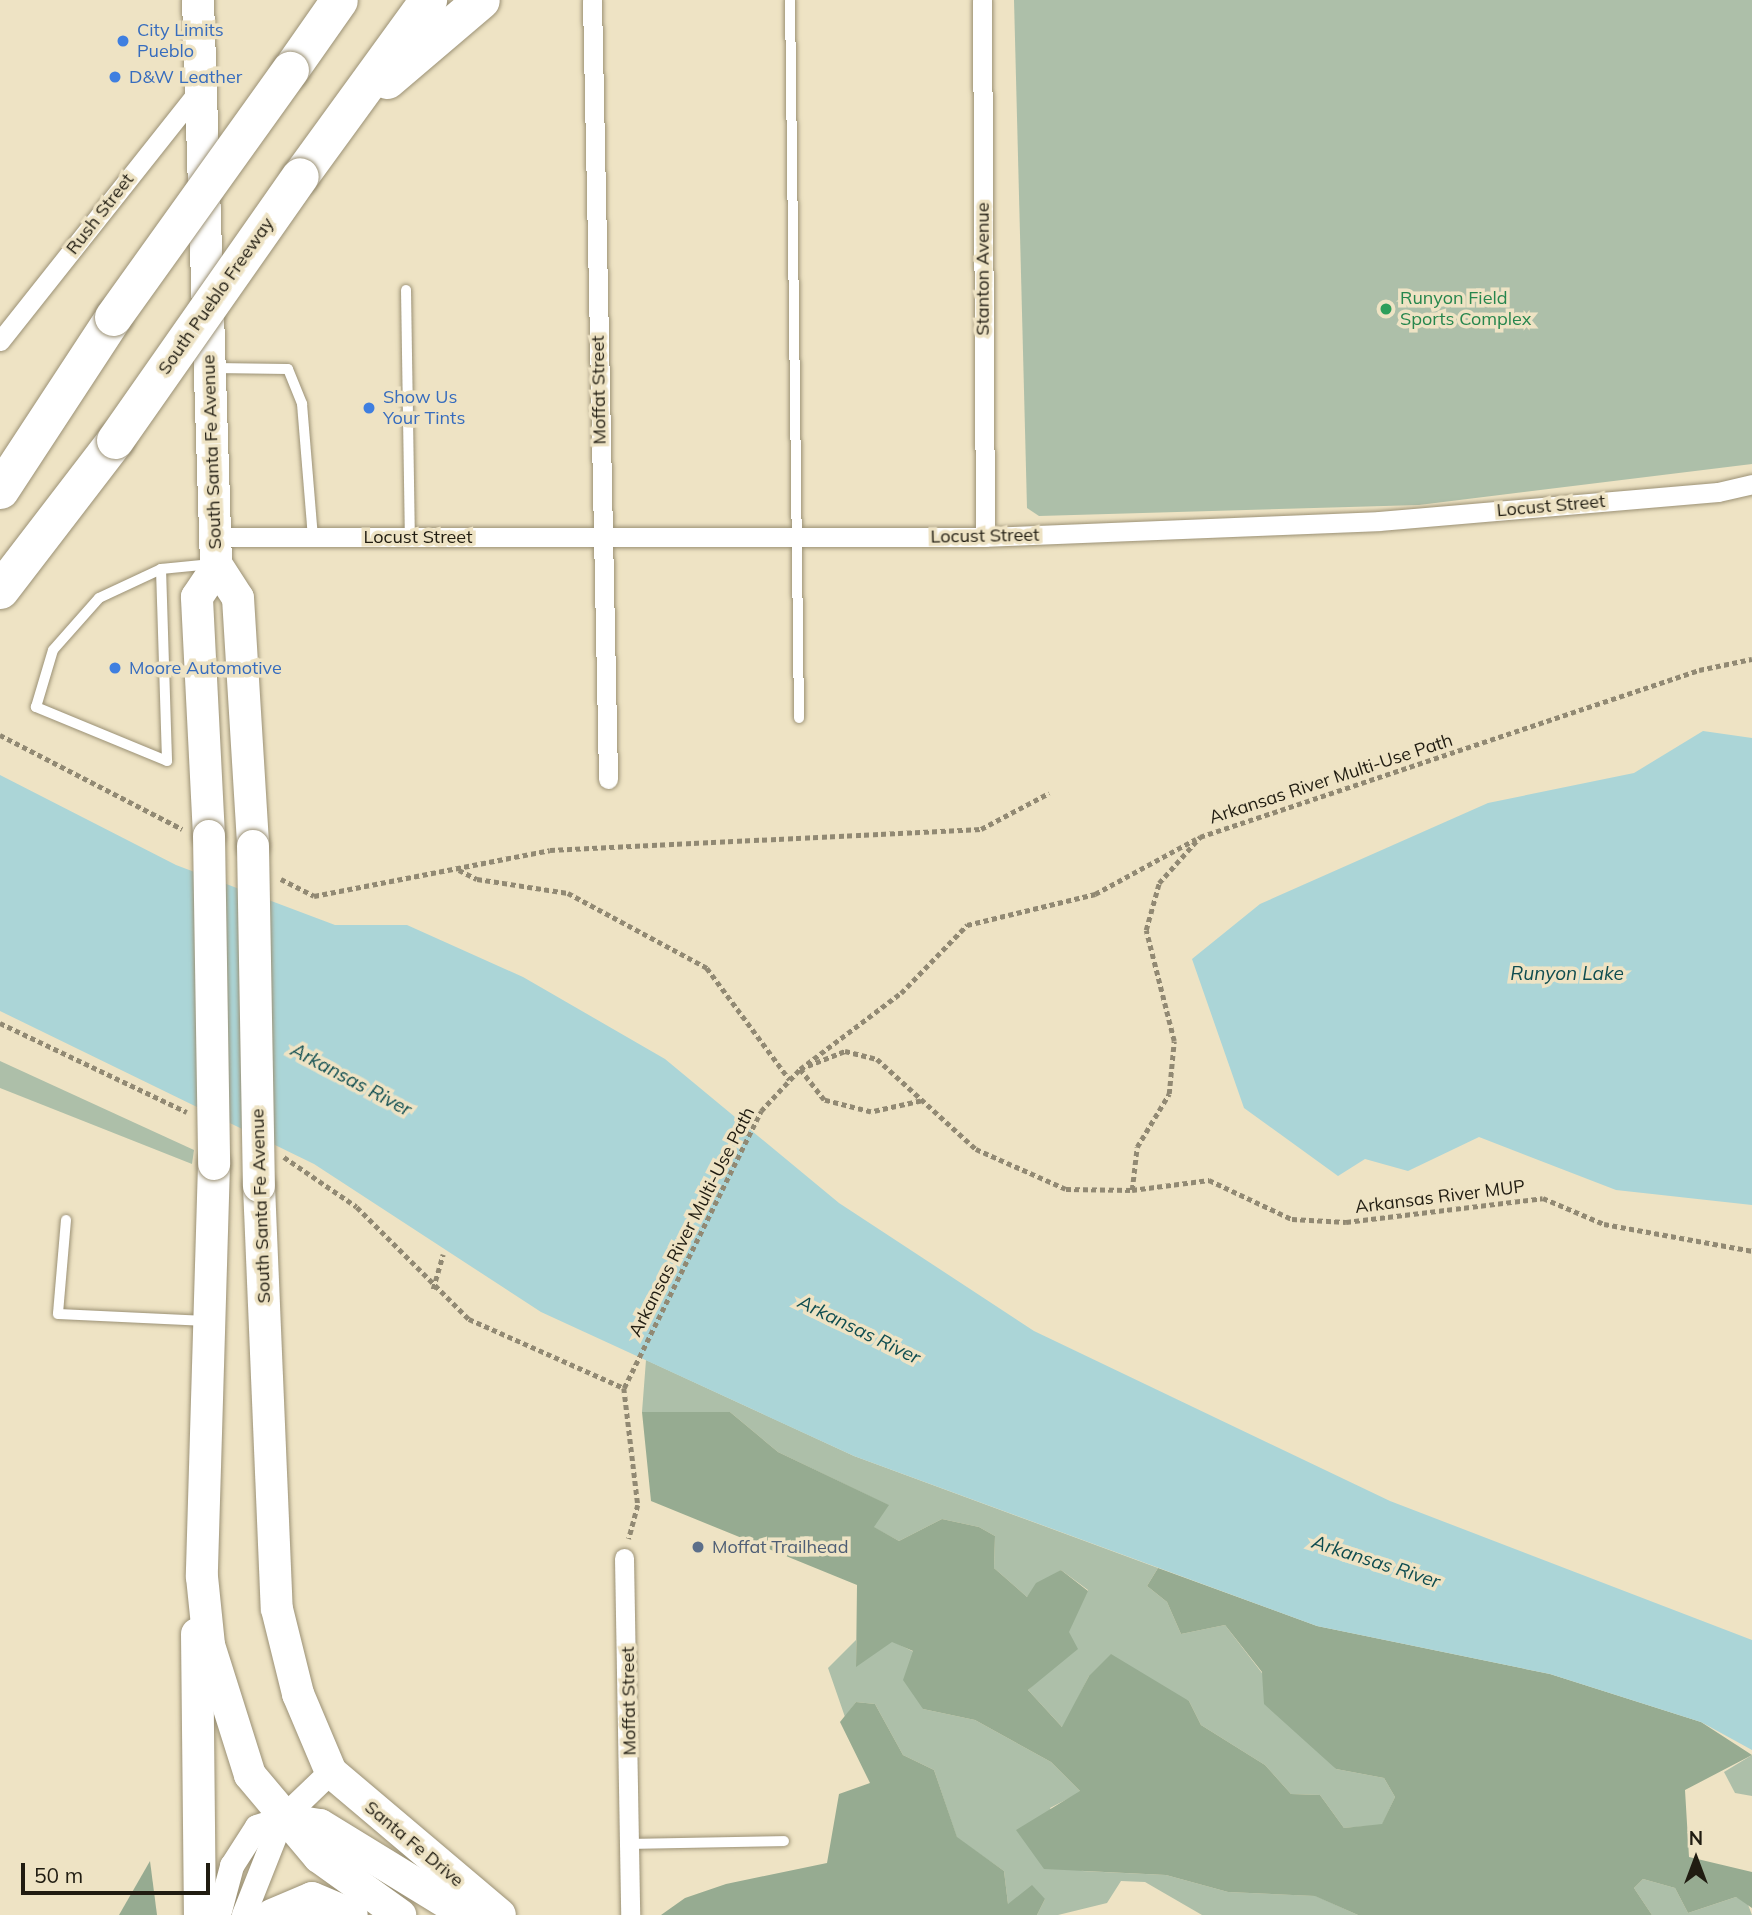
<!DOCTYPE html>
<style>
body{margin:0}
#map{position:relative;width:1752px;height:1915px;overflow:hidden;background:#eee3c4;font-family:Mulish,sans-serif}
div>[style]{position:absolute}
.green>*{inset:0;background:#adbfa9}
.forest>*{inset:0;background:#96ab91}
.water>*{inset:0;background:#abd5d7}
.path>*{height:4.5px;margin-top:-2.25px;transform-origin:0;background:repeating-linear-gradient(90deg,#918973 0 5px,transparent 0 8.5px)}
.roads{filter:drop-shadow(0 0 2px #9b9175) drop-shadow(0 0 2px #9b9175)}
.service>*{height:10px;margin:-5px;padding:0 5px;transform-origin:5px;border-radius:5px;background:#fff}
.minor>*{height:19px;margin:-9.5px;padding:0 9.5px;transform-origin:9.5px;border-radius:9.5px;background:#fff}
.tertiary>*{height:24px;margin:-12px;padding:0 12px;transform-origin:12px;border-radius:12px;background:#fff}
.primary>*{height:32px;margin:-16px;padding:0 16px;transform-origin:16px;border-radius:16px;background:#fff}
.motorway>*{height:37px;margin:-18.5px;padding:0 18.5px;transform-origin:18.5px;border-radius:18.5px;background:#fff}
.bridges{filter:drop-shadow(0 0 2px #9b9175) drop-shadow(0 0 2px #9b9175)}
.primary-bridge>*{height:32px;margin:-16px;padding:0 16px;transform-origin:16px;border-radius:16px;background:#fff}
.motorway-bridge>*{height:37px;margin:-18.5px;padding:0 18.5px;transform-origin:18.5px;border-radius:18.5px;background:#fff}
.dots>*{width:19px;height:19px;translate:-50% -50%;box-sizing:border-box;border:4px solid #eee3c4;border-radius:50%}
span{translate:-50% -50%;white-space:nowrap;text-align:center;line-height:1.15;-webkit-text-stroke:7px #eee3c4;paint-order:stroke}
.shop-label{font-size:18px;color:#366cbe}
.left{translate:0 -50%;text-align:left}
.street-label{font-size:18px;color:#201c11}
.leisure-label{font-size:18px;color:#27864d}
.service-label{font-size:18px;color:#4e5e75}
.water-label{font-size:19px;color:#0e4c4f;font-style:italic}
.north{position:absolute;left:1661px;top:1824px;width:70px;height:70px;-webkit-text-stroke:5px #eee3c4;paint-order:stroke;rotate:0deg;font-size:19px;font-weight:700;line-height:28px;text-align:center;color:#201c11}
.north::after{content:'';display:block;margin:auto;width:24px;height:32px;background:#201c11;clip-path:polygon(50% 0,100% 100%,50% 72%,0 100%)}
.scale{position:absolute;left:21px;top:1863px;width:189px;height:32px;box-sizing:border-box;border:4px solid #201c11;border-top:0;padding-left:9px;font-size:21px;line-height:24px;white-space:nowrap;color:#201c11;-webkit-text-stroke:5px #eee3c4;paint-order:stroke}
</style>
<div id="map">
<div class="green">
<i style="clip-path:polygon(1014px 0,1752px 0,1752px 464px,1419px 505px,1039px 516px,1027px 508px)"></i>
<i style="clip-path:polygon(0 1061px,194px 1150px,192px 1164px,0 1088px)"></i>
<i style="clip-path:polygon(646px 1360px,854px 1456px,1158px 1568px,1147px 1586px,1167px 1602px,1181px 1634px,1225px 1625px,1336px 1769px,1384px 1778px,1395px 1797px,1382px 1825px,1344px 1828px,1320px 1795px,1291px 1794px,1265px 1765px,1201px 1725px,1189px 1701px,1089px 1676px,1063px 1728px,1028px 1690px,1049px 1670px,1088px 1590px,1061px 1570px,1027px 1597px,994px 1568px,995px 1536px,979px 1527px,942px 1519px,899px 1541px,873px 1527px,888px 1505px,778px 1452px,730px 1412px,642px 1412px)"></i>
<i style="clip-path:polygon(856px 1640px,856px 1666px,892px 1641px,914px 1652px,923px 1709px,975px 1720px,1051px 1762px,1081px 1792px,1050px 1808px,1082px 1871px,1166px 1875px,1228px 1892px,1316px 1896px,1358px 1915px,1202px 1915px,1145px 1882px,1121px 1881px,1107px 1903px,1058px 1915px,1037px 1915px,1045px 1899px,1008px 1904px,1004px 1871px,957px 1838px,934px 1770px,903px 1755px,875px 1704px,856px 1702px,845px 1717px,828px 1668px)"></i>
<i style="clip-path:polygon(1752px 1755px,1752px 1796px,1735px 1793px,1724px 1772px)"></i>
<i style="clip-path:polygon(1643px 1879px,1675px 1888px,1688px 1913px,1736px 1897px,1747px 1902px,1752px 1915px,1652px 1915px,1634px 1888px)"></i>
</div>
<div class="forest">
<i style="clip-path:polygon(642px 1412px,730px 1412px,778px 1452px,889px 1505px,874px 1527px,899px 1541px,942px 1519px,979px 1527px,995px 1536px,994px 1568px,1027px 1597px,1036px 1583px,1061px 1570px,1088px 1591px,1069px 1632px,1078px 1649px,1028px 1690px,1062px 1727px,1089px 1676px,1111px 1654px,1189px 1701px,1201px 1725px,1265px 1765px,1291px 1794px,1320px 1795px,1344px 1828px,1382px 1824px,1395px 1797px,1384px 1778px,1336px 1769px,1264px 1704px,1262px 1672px,1225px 1625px,1181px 1634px,1167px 1602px,1147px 1586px,1158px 1568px,1317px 1626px,1550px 1674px,1701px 1722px,1752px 1755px,1685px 1790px,1689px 1857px,1752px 1872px,1752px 1908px,1736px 1897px,1688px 1913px,1675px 1888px,1643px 1879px,1634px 1888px,1652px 1915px,1358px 1915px,1315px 1896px,1228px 1892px,1166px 1875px,1044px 1869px,1016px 1830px,1080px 1791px,1051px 1762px,975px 1720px,923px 1709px,903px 1680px,913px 1651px,892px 1642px,856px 1667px,857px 1585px,651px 1501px)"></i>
<i style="clip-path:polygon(856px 1702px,875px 1704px,903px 1755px,934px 1770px,957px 1837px,1004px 1871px,1008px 1904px,1032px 1885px,1045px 1899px,1037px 1915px,661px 1915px,685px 1898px,726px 1884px,827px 1863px,839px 1794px,870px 1783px,840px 1722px)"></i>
<i style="clip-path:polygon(150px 1861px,157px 1915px,119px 1915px)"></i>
</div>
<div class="water">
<i style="clip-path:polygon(1703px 731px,1752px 738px,1752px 1205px,1616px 1190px,1479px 1137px,1408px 1171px,1365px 1159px,1338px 1176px,1244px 1108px,1192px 959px,1260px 904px,1488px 803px,1634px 773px)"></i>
<i style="clip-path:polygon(0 775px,176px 865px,335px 925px,407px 925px,523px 977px,665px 1059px,839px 1203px,1034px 1331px,1390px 1501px,1752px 1640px,1752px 1750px,1701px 1722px,1550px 1674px,1317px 1626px,854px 1456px,541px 1312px,314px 1164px,0 1011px)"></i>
</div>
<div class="path">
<i style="left:0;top:735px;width:205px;rotate:27.3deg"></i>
<i style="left:459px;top:870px;width:20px;rotate:27deg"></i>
<i style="left:477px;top:879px;width:92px;rotate:8.7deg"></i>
<i style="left:568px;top:893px;width:158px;rotate:28.3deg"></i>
<i style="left:707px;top:968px;width:139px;rotate:53.5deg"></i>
<i style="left:281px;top:879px;width:37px;rotate:27deg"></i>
<i style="left:314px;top:896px;width:240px;rotate:-11deg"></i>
<i style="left:550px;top:850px;width:432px;rotate:-2.8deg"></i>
<i style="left:981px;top:829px;width:77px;rotate:-27.9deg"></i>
<i style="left:0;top:1023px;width:207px;rotate:25.5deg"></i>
<i style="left:921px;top:1101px;width:51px;rotate:167.6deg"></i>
<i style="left:871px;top:1112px;width:49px;rotate:-165.7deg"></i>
<i style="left:824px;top:1100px;width:39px;rotate:-128deg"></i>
<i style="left:800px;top:1069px;width:126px;rotate:-37deg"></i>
<i style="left:901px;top:993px;width:95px;rotate:-45.9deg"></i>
<i style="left:967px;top:925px;width:132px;rotate:-13.6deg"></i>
<i style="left:1095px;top:894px;width:115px;rotate:-28.6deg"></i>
<i style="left:284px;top:1157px;width:88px;rotate:34.4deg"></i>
<i style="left:357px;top:1207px;width:158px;rotate:45deg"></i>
<i style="left:469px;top:1319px;width:170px;rotate:24deg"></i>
<i style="left:624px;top:1388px;width:309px;rotate:-63.7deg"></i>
<i style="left:761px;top:1111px;width:57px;rotate:-47.1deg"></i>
<i style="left:800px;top:1069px;width:48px;rotate:-21.8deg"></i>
<i style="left:845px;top:1051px;width:33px;rotate:14deg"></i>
<i style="left:877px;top:1059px;width:134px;rotate:42.3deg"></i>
<i style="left:976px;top:1149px;width:98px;rotate:24deg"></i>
<i style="left:1066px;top:1189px;width:66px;rotate:0.9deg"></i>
<i style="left:1132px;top:1190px;width:78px;rotate:-7.4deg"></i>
<i style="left:1209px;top:1180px;width:92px;rotate:25.2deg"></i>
<i style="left:1292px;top:1219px;width:54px;rotate:3.2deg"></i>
<i style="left:1346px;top:1222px;width:198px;rotate:-6.9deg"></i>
<i style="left:1543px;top:1198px;width:66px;rotate:23.1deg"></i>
<i style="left:1604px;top:1224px;width:150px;rotate:10.3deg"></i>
<i style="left:1132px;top:1190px;width:43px;rotate:-83.4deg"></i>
<i style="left:1137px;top:1147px;width:62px;rotate:-58.9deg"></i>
<i style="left:1169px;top:1094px;width:53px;rotate:-84.6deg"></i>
<i style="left:1174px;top:1041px;width:114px;rotate:-104.2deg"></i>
<i style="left:1146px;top:930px;width:49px;rotate:-74.5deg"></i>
<i style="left:1159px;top:883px;width:62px;rotate:-48.3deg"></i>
<i style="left:1200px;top:837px;width:526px;rotate:-18.5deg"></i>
<i style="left:1699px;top:670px;width:54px;rotate:-11.7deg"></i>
<i style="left:433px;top:1289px;width:36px;rotate:-74deg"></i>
<i style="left:624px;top:1388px;width:118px;rotate:83.2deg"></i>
<i style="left:638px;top:1505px;width:35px;rotate:105deg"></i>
</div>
<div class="roads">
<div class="service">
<i style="left:790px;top:0;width:718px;rotate:89.28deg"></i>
<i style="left:406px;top:290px;width:247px;rotate:89.1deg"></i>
<i style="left:214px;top:368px;width:74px;rotate:0.8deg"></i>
<i style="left:288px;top:369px;width:38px;rotate:68deg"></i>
<i style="left:302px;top:404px;width:133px;rotate:85.3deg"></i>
<i style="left:161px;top:569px;width:192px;rotate:88.2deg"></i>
<i style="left:167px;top:761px;width:142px;rotate:-157.6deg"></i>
<i style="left:36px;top:707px;width:59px;rotate:-73.4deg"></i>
<i style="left:53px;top:650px;width:69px;rotate:-48.5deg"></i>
<i style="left:99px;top:598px;width:68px;rotate:-25.1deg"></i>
<i style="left:161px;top:569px;width:51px;rotate:-5.6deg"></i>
<i style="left:66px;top:1220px;width:94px;rotate:94.9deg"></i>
<i style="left:58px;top:1314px;width:149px;rotate:2.7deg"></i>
<i style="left:632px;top:1844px;width:152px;rotate:-1.1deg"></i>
</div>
<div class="minor">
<i style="left:592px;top:0;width:779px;rotate:88.82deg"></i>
<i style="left:982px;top:0;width:537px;rotate:89.68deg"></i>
<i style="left:0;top:341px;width:324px;rotate:-51.6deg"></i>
<i style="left:215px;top:537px;width:770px"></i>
<i style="left:985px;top:537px;width:394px;rotate:-2.3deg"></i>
<i style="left:1379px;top:521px;width:340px;rotate:-4.9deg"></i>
<i style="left:1718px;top:492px;width:35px;rotate:-13deg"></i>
<i style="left:624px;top:1558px;width:357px;rotate:89deg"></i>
</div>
<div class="tertiary">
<i style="left:219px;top:1915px;width:51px;rotate:-75.1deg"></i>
<i style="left:232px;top:1866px;width:46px;rotate:-57.3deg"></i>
<i style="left:257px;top:1827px;width:26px;rotate:-18deg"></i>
<i style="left:282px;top:1819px;width:68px;rotate:-43.8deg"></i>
<i style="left:244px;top:1915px;width:103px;rotate:-68.4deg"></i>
</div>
<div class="primary">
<i style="left:198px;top:0;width:564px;rotate:88.17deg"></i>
<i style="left:216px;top:564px;width:40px;rotate:57.1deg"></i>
<i style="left:238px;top:598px;width:248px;rotate:86.5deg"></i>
<i style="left:209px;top:836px;width:239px;rotate:-92.9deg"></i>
<i style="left:197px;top:597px;width:34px;rotate:-56deg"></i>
<i style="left:214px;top:1164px;width:413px;rotate:91.7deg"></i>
<i style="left:202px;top:1577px;width:68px;rotate:84.1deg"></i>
<i style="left:209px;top:1645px;width:136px;rotate:72.5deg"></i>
<i style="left:250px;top:1775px;width:107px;rotate:49.9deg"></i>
<i style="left:319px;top:1857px;width:100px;rotate:35.6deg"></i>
<i style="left:259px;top:1186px;width:423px;rotate:87.6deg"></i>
<i style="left:277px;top:1609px;width:88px;rotate:76.1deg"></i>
<i style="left:298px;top:1694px;width:85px;rotate:67.1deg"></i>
<i style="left:331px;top:1772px;width:221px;rotate:40.2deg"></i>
<i style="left:197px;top:1634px;width:281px;rotate:89.4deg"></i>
<i style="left:282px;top:1819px;width:38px;rotate:9deg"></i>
<i style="left:320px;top:1825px;width:172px;rotate:31.5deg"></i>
<i style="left:272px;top:1915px;width:43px;rotate:-23deg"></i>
<i style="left:312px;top:1898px;width:43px;rotate:23deg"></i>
</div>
<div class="motorway">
<i style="left:290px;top:70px;width:85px;rotate:-55deg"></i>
<i style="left:387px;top:80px;width:123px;rotate:-40.4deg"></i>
<i style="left:300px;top:176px;width:218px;rotate:-54deg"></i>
<i style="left:0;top:490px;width:207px;rotate:-56.8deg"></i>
<i style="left:0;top:590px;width:189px;rotate:-52.5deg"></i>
</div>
</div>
<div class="bridges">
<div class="primary-bridge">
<i style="left:209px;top:836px;width:328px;rotate:89.1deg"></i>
<i style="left:253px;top:846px;width:340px;rotate:89deg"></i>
</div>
<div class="motorway-bridge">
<i style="left:113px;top:317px;width:304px;rotate:-54.4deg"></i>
<i style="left:115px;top:440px;width:322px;rotate:-55deg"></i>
</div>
</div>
<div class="dots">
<i style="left:123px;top:41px;background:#3f7fe0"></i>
<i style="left:115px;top:77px;background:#3f7fe0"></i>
<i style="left:1386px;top:309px;background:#2e9e5b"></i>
<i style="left:369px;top:408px;background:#3f7fe0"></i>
<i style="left:115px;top:668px;background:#3f7fe0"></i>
<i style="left:698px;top:1547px;background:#5c6f8a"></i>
</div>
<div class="shop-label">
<span class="left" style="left:137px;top:41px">City Limits<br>Pueblo</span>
<span class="left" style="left:129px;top:77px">D&amp;W Leather</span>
<span class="left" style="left:383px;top:408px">Show Us<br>Your Tints</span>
<span class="left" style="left:129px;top:668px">Moore Automotive</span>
</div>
<div class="street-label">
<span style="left:100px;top:214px;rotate:-52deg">Rush Street</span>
<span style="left:983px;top:269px;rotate:-90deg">Stanton Avenue</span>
<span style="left:216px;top:296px;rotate:-55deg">South Pueblo Freeway</span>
<span style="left:599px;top:390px;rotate:-91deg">Moffat Street</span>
<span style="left:212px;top:452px;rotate:-92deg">South Santa Fe Avenue</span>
<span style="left:1551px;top:506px;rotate:-5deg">Locust Street</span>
<span style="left:985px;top:536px;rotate:-1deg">Locust Street</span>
<span style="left:418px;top:537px">Locust Street</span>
<span style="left:1331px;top:779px;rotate:-18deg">Arkansas River Multi-Use Path</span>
<span style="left:1440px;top:1197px;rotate:-7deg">Arkansas River MUP</span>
<span style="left:261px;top:1206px;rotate:-92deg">South Santa Fe Avenue</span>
<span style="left:692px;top:1222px;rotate:-63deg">Arkansas River Multi-Use Path</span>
<span style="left:629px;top:1701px;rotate:-91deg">Moffat Street</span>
<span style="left:414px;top:1844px;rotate:40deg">Santa Fe Drive</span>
</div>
<div class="leisure-label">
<span class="left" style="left:1400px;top:309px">Runyon Field<br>Sports Complex</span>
</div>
<div class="service-label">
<span class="left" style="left:712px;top:1547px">Moffat Trailhead</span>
</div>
<div class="water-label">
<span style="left:1567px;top:974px">Runyon Lake</span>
<span style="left:351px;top:1080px;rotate:28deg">Arkansas River</span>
<span style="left:859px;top:1330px;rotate:26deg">Arkansas River</span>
<span style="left:1376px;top:1562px;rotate:18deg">Arkansas River</span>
</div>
<div class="north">N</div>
<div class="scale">50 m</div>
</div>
